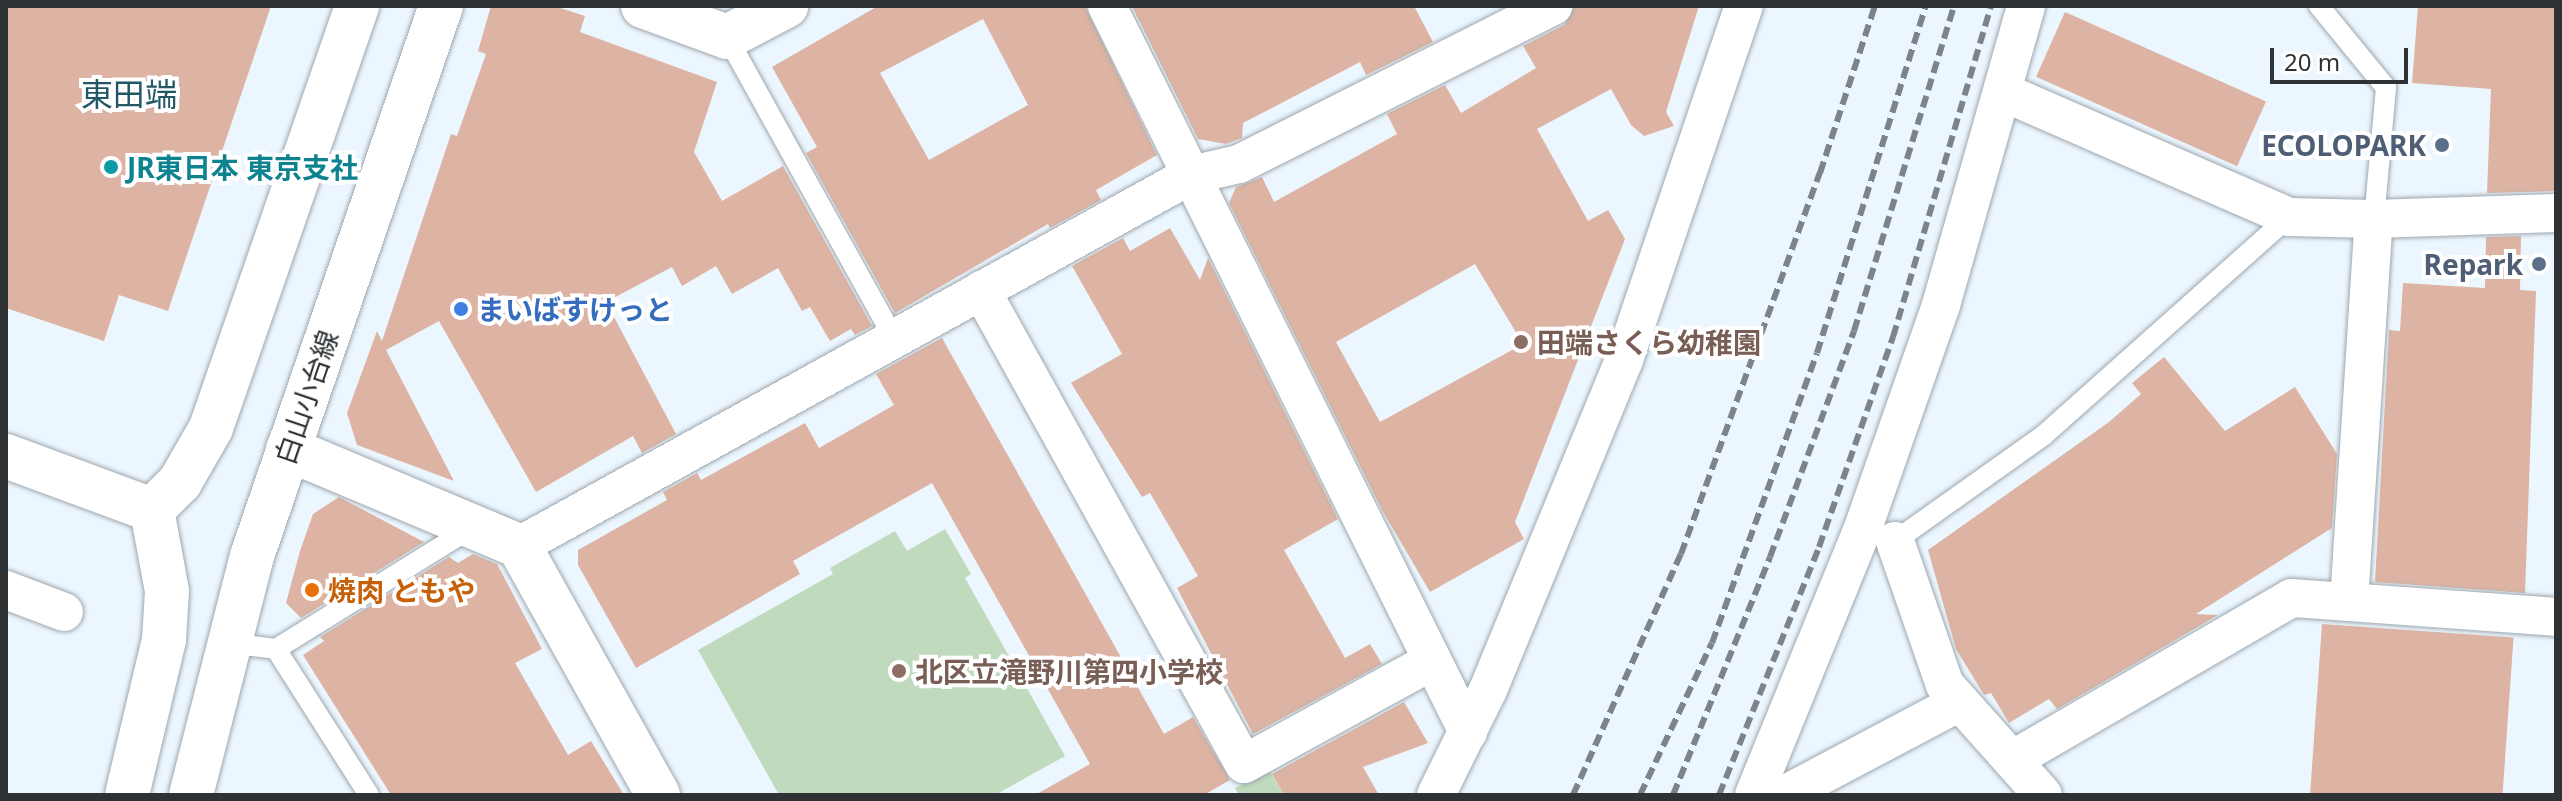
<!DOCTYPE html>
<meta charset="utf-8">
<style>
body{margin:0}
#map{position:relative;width:2562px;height:801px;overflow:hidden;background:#ecf6fe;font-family:"Noto Sans","Noto Sans JP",sans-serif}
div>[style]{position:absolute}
.green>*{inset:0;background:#bfdabc}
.building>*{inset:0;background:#ddb4a3;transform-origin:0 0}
.roads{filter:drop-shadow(0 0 2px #9ea7ae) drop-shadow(0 0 2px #9ea7ae)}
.lane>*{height:20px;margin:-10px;padding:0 10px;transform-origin:10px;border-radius:10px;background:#fff}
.street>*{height:38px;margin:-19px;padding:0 19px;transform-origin:19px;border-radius:19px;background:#fff}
.secondary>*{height:44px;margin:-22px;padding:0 22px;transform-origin:22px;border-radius:22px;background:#fff}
.rail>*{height:6px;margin-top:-3px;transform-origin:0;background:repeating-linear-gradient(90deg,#7d8489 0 12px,transparent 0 18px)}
.dots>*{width:22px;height:22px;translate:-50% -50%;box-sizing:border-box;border:4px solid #fff;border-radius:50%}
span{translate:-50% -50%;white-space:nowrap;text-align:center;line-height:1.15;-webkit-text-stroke:8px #fff;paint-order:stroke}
.service-label{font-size:28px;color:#4e5e75;font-weight:700}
.right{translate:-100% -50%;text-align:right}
.culture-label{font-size:28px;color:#0d838f;font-weight:700}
.left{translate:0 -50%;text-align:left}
.shop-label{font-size:28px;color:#366cbe;font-weight:700}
.education-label{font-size:28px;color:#785e54;font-weight:700}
.street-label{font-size:28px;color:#2e3235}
.food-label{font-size:28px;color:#c56008;font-weight:700}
.quarter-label{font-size:32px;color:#225765}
.frame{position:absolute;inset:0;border:8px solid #2e3235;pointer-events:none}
.scale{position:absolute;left:2270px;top:48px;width:138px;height:36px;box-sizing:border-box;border:4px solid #2e3235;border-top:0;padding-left:10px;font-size:24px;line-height:28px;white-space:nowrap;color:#2e3235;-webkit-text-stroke:6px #fff;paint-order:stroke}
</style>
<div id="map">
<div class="green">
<i style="clip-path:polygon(945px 529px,971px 574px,965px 578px,1065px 756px,995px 795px,779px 795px,698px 650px,833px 574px,830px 568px,895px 531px,907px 551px)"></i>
<i style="clip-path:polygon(1269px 770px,1284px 795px,1239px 795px,1235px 788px)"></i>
</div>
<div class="building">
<i style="clip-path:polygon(6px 6px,271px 6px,168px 311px,119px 295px,104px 341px,6px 308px)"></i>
<i style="clip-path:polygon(491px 6px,554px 6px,585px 16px,580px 32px,717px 82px,694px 152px,722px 201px,783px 166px,872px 326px,855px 335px,851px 329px,830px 341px,810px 307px,802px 311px,778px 268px,732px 294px,716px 266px,682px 286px,672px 267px,606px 302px,676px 434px,642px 453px,633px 436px,536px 492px,439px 321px,386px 350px,454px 481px,357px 445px,347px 413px,377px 331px,382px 341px,451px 134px,457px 136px,486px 54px,478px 51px)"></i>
<i style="clip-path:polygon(evenodd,878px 6px,1085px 6px,1157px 155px,1096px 190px,1101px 200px,1050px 228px,1048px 224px,895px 313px,806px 153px,817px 147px,772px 67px,878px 6px,983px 19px,1028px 105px,929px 160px,880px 73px,983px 19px)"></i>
<i style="clip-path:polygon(1132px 6px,1414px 6px,1433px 42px,1366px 75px,1360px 62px,1243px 123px,1242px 138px,1226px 144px,1198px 139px)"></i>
<i style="clip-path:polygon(evenodd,1575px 6px,1699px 6px,1666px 112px,1674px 126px,1644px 136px,1631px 125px,1611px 89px,1537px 129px,1588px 221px,1608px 210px,1625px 239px,1515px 522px,1524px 539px,1430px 592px,1382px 510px,1229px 203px,1236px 187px,1262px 177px,1274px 202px,1397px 134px,1387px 114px,1445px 85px,1461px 113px,1536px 68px,1523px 46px,1564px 25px,1575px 6px,1475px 264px,1523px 344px,1380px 422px,1336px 342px,1475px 264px)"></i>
<i style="clip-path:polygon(2418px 6px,2556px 6px,2556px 191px,2487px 193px,2491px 89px,2412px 83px)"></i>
<i style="left:2065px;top:12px;width:220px;height:71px;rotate:24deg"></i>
<i style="clip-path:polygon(1170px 228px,1200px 280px,1208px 258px,1338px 519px,1284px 550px,1345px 658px,1370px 644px,1382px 664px,1253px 734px,1177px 588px,1198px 576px,1150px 493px,1142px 497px,1071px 383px,1122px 354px,1072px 266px,1123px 238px,1130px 251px)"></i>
<i style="clip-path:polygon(2521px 236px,2520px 290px,2536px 291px,2525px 593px,2375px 582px,2389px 330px,2400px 331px,2403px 283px,2485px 288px,2486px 237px)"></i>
<i style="clip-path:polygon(942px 338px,1164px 734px,1193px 717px,1230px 780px,1204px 795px,1035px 795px,1090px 764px,932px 483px,793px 561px,800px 574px,636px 668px,578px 565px,578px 550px,667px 500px,663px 492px,697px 473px,701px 480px,805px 423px,819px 448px,894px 405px,876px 374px)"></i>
<i style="clip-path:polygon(2164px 357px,2225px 431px,2295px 387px,2337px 454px,2332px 528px,2196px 614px,2218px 615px,2057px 709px,2049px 699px,2009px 723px,1991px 693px,1984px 695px,1956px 649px,1928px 550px,2109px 422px,2141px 394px,2132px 383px)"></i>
<i style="clip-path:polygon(339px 497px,424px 542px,301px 618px,286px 603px,300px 551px,313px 514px)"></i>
<i style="clip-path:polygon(473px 554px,497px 564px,542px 649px,515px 663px,568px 755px,591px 741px,624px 795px,391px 795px,303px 655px,324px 641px,320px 637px,449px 557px,458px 563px)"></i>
<i style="left:2322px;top:624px;width:192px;height:171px;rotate:4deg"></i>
<i style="clip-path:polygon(1404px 702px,1428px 743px,1363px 767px,1379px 795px,1284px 795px,1272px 774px)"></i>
</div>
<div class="roads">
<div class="lane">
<i style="left:2319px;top:6px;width:106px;rotate:50.7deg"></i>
<i style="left:2386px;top:88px;width:132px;rotate:95.2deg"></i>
<i style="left:727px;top:37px;width:343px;rotate:61deg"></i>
<i style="left:1889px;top:539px;width:6px;rotate:18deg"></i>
<i style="left:1895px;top:541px;width:183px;rotate:-35.4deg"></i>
<i style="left:2044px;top:435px;width:328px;rotate:-41.7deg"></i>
<i style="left:228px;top:643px;width:48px;rotate:7.1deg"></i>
<i style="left:276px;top:649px;width:232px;rotate:-31.8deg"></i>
<i style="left:276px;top:649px;width:173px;rotate:57.5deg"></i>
</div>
<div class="street">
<i style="left:1107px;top:6px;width:811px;rotate:63.56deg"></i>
<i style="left:2003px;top:92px;width:312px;rotate:23.6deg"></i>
<i style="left:2289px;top:217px;width:85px;rotate:1.3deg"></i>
<i style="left:2374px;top:219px;width:182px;rotate:-1.9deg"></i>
<i style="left:981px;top:290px;width:542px;rotate:60.98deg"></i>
<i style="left:1244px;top:764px;width:214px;rotate:-28.7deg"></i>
<i style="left:1895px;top:541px;width:152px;rotate:70.9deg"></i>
<i style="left:1945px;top:685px;width:147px;rotate:48.3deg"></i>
<i style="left:519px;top:546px;width:768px;rotate:-28.9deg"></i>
<i style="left:1191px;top:175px;width:49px;rotate:-12.9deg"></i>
<i style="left:1239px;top:164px;width:352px;rotate:-26.7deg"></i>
<i style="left:6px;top:590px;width:62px;rotate:20.8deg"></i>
<i style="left:2349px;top:602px;width:384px;rotate:-86.3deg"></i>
<i style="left:2012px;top:760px;width:323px;rotate:-30.1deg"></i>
<i style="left:2292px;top:598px;width:265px;rotate:4.1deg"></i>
<i style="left:1436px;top:795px;width:117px;rotate:-63.7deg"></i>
<i style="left:1488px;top:690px;width:357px;rotate:-67.6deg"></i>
<i style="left:1624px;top:360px;width:374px;rotate:-71.3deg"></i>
<i style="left:1754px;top:795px;width:288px;rotate:-67.8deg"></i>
<i style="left:1863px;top:528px;width:236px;rotate:-70.7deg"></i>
<i style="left:1941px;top:305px;width:311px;rotate:-74.1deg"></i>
<i style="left:1784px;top:795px;width:199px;rotate:-27.9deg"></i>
</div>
<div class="secondary">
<i style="left:643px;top:6px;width:90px;rotate:20.3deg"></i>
<i style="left:727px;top:37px;width:67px;rotate:-27.7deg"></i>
<i style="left:288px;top:449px;width:251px;rotate:22.8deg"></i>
<i style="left:519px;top:546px;width:285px;rotate:60.8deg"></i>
<i style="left:6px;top:456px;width:156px;rotate:20.3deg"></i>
<i style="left:152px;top:510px;width:40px;rotate:-45deg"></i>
<i style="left:180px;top:482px;width:62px;rotate:-60.1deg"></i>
<i style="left:211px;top:428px;width:447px;rotate:-70.9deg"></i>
<i style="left:127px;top:795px;width:159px;rotate:-76.6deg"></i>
<i style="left:164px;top:640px;width:49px;rotate:-86.5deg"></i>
<i style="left:167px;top:591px;width:82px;rotate:-100.5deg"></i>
<i style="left:191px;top:795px;width:247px;rotate:-75.7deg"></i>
<i style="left:252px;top:556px;width:582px;rotate:-71.04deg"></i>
</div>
</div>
<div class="rail">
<i style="left:1573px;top:795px;width:264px;rotate:-65.9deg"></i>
<i style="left:1681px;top:554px;width:406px;rotate:-70deg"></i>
<i style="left:1820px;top:173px;width:176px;rotate:-71.8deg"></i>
<i style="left:1640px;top:795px;width:168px;rotate:-64.7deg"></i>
<i style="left:1712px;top:643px;width:308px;rotate:-70.1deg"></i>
<i style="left:1817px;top:353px;width:364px;rotate:-72.6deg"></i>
<i style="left:1673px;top:795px;width:257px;rotate:-67.8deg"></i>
<i style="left:1770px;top:557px;width:241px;rotate:-69.6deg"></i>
<i style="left:1854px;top:331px;width:340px;rotate:-72.9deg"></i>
<i style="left:1719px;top:795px;width:267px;rotate:-68deg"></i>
<i style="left:1819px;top:547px;width:223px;rotate:-70.6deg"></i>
<i style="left:1893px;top:337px;width:345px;rotate:-73.5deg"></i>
</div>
<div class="dots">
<i style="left:2442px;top:145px;background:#5c6f8a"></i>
<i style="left:111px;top:167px;background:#0f9aa8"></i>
<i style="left:2539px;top:264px;background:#5c6f8a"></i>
<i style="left:461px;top:309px;background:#3f7fe0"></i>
<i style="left:1521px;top:342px;background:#8d6e63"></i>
<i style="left:312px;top:590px;background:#e8710a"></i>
<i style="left:899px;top:671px;background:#8d6e63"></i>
</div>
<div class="service-label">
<span class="right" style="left:2426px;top:145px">ECOLOPARK</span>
<span class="right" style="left:2523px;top:264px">Repark</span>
</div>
<div class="culture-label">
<span class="left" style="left:127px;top:167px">JR東日本 東京支社</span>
</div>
<div class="shop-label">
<span class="left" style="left:477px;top:309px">まいばすけっと</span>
</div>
<div class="education-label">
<span class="left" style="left:1537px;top:342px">田端さくら幼稚園</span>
<span class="left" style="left:915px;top:671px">北区立滝野川第四小学校</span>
</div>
<div class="street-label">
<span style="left:306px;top:397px;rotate:-71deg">白山小台線</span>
</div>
<div class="food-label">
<span class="left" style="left:328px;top:590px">焼肉 ともや</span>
</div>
<div class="quarter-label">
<span style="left:129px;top:94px">東田端</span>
</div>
<div class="frame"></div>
<div class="scale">20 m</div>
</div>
